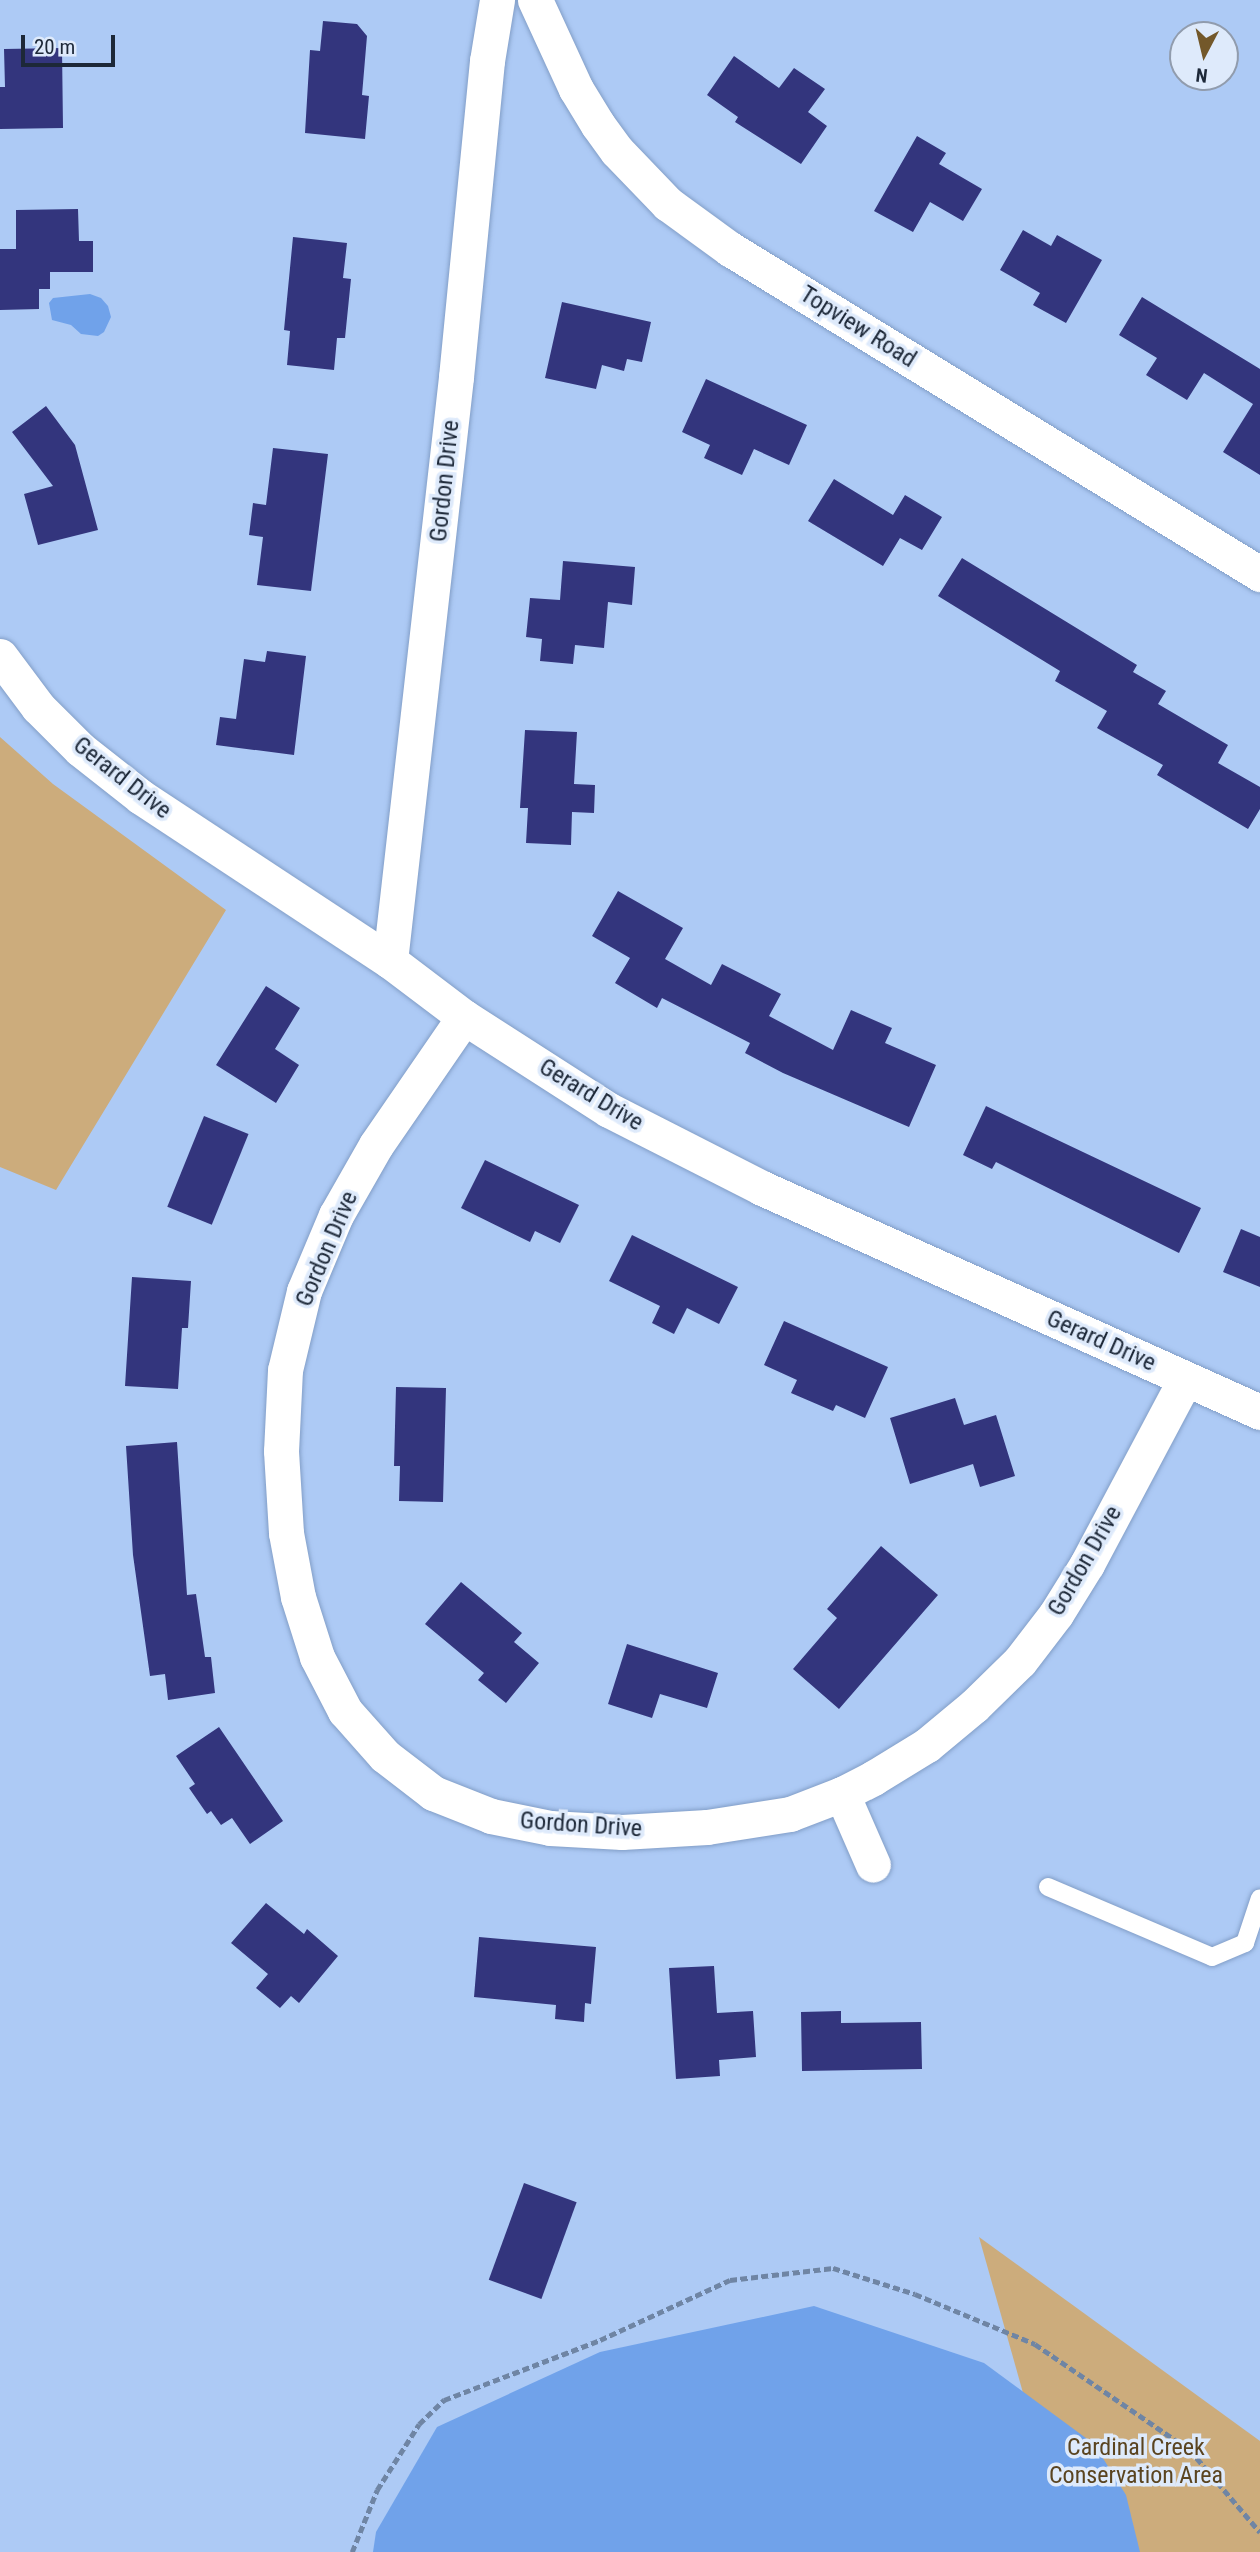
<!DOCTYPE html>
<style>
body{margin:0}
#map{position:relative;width:1260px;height:2552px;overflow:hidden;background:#adcaf5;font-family:"Roboto Condensed",sans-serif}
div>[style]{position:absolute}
.green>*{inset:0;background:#ccac7c}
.water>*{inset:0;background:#70a2ea}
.building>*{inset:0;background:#33357d;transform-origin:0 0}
.path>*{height:4.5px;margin-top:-2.25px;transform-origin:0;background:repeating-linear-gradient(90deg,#6f85a4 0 7px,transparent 0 10.5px)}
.roads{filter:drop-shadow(0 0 2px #829ec7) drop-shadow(0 0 2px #829ec7)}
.service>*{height:18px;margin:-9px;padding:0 9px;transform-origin:9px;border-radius:9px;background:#fff}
.minor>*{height:35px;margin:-17.5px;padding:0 17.5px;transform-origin:17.5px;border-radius:17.5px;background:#fff}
span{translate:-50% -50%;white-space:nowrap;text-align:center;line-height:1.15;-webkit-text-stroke:7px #deeafb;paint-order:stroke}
.street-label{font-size:24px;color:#1d2838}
.park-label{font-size:24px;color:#5a4420}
.north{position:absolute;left:1169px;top:21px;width:70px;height:70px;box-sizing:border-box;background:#deeafb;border:2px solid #919cad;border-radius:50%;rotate:187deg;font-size:19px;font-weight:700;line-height:28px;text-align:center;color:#1d2838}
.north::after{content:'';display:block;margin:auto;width:24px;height:32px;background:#73582a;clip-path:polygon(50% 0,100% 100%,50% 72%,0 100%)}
.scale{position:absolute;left:21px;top:35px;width:94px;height:32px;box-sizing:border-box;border:4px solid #1d2838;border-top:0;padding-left:9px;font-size:21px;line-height:24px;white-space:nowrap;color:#1d2838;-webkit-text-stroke:5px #deeafb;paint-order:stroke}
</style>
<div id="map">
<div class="green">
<i style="clip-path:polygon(0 737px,53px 784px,226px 910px,56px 1190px,0 1167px)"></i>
<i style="clip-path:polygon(979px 2237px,1260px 2441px,1260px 2552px,1068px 2552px)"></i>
</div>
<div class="water">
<i style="clip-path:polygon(90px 294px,101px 298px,108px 306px,111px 317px,104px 332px,98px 336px,81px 334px,71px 325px,52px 320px,49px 303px,53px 298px)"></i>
<i style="clip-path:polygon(814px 2306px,984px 2363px,1094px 2444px,1126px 2495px,1140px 2552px,373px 2552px,376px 2532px,437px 2427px,600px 2352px)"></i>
</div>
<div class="building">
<i style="clip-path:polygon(323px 21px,357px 24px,367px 36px,362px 95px,369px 96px,365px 139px,305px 133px,310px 50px,320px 51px)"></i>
<i style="clip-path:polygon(62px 48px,63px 128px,0 129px,0 87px,5px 87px,4px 49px)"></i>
<i style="clip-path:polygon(734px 56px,779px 88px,794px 68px,825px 89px,808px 112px,827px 126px,801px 164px,735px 122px,738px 117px,707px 95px)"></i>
<i style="clip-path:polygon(917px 136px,946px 153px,939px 164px,982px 189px,963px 221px,930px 202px,913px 232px,874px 211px)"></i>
<i style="clip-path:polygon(78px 209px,79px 241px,93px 241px,93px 272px,50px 272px,50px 289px,39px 289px,39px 309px,0 310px,0 249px,16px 249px,16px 210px)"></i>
<i style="clip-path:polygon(1023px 230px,1051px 246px,1057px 235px,1102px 260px,1066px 323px,1033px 305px,1040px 293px,1000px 270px)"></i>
<i style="clip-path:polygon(293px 237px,347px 243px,343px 278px,351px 279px,345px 338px,337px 338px,334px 370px,287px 365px,290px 331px,284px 330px)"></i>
<i style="clip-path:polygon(1142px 297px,1260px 369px,1260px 475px,1223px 452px,1253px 404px,1204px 373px,1187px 400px,1146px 375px,1157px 358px,1119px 335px)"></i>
<i style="clip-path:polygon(562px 302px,651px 322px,642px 362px,627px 359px,624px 371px,602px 365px,596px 389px,545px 378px)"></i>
<i style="clip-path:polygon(706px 379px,807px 425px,789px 465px,754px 449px,742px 475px,704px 458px,710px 445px,682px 432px)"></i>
<i style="clip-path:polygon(46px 406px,75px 445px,98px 530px,38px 545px,24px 494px,53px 486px,12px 432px)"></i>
<i style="clip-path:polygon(273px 448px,328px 454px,311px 591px,257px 585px,263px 537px,249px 535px,253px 503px,266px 505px)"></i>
<i style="clip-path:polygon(834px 479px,893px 515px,905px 495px,942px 517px,922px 550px,900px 538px,883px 566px,808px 521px)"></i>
<i style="clip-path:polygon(962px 558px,1137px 665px,1133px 672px,1166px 691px,1158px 704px,1228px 745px,1218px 763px,1260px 787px,1260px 809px,1248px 829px,1157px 775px,1163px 765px,1097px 728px,1107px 711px,1055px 681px,1060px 671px,938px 596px)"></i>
<i style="clip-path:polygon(563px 561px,635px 567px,632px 605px,608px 602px,604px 648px,575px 645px,573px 664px,540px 661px,542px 639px,526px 637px,530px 598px,560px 600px)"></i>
<i style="clip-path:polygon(267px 651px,306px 656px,294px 755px,216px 745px,220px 717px,236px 719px,244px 659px,265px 662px)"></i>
<i style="clip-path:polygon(525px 730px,577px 732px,574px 784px,595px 785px,594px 813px,572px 812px,571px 845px,526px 843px,528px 808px,520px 808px)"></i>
<i style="clip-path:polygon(618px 891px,683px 928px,665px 959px,711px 985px,722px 964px,781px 994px,769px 1016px,833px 1050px,851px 1010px,892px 1028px,885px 1043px,936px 1065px,909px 1127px,783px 1073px,745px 1053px,750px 1043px,662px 998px,657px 1008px,615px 983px,630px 958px,592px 936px)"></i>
<i style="clip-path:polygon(266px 986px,300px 1008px,275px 1049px,299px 1065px,276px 1103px,216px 1065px)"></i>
<i style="clip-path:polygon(986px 1106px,1201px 1208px,1179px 1253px,996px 1162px,992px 1169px,963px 1155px)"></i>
<i style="left:204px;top:1116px;width:48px;height:98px;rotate:22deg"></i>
<i style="clip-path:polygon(485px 1160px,579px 1205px,560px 1243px,535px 1231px,530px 1242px,461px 1208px)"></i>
<i style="clip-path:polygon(1241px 1229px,1260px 1237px,1260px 1287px,1223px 1272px)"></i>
<i style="clip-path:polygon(632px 1235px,738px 1287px,719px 1324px,687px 1308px,674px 1334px,652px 1323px,660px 1306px,609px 1281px)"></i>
<i style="clip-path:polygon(132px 1277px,191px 1281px,188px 1328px,182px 1328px,178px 1389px,125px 1386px)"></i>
<i style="clip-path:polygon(784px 1321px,888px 1367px,865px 1418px,836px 1405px,833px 1411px,791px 1393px,797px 1380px,764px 1365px)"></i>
<i style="clip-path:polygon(396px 1387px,446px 1388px,443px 1502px,399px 1501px,400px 1466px,394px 1466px)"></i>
<i style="clip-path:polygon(955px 1398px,964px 1425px,996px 1415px,1015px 1476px,980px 1487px,973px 1464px,910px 1484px,890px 1418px)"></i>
<i style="clip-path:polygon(177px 1442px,187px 1595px,196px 1594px,205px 1657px,211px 1657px,215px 1693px,168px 1700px,165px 1674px,150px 1676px,133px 1555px,126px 1446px)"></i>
<i style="clip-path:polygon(881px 1546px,938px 1595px,839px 1709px,793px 1669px,837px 1618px,827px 1609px)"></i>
<i style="clip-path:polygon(461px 1582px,522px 1633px,514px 1642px,539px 1663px,506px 1703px,478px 1680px,484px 1673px,425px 1624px)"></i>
<i style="clip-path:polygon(627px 1644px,718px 1673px,707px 1708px,660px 1694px,652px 1718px,608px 1704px)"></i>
<i style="clip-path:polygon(219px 1727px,283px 1821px,250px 1844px,232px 1818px,221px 1825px,211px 1811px,207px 1814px,189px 1788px,195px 1784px,176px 1756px)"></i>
<i style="clip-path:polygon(266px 1903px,304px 1934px,307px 1929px,338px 1956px,299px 2003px,291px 1996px,280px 2008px,256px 1988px,268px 1974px,231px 1943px)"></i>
<i style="clip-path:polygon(479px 1937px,596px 1947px,591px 2004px,585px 2003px,584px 2022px,555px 2019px,556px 2005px,474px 1997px)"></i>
<i style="clip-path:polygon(714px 1966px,717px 2013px,753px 2011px,756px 2057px,719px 2060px,720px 2076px,676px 2079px,669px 1968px)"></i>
<i style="clip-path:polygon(841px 2011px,841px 2023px,921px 2022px,922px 2069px,802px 2071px,801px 2012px)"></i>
<i style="left:524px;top:2183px;width:56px;height:103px;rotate:20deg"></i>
</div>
<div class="path">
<i style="left:352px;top:2552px;width:67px;rotate:-68deg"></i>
<i style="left:377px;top:2490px;width:78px;rotate:-57.5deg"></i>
<i style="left:419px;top:2424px;width:35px;rotate:-44deg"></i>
<i style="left:444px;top:2400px;width:167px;rotate:-21deg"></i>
<i style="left:600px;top:2340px;width:143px;rotate:-24.8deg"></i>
<i style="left:730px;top:2280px;width:104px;rotate:-6.6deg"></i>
<i style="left:833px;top:2268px;width:86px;rotate:17.6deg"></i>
<i style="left:915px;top:2294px;width:130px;rotate:22.6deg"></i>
<i style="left:1035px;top:2344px;width:188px;rotate:34.4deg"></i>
<i style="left:1190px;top:2450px;width:108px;rotate:49.5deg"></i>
</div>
<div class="roads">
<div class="service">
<i style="left:1048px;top:1887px;width:178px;rotate:23.1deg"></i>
<i style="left:1212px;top:1957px;width:36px;rotate:-23deg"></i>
<i style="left:1245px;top:1943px;width:47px;rotate:-71.6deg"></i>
</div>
<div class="minor">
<i style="left:535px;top:0;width:98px;rotate:65.3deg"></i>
<i style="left:576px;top:89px;width:42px;rotate:58.6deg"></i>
<i style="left:598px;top:125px;width:32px;rotate:54deg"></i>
<i style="left:617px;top:151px;width:74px;rotate:46.1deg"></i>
<i style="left:668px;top:204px;width:77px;rotate:36deg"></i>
<i style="left:730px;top:249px;width:622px;rotate:31.52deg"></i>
<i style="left:0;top:656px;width:64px;rotate:53.3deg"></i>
<i style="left:38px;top:707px;width:59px;rotate:45deg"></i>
<i style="left:80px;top:749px;width:78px;rotate:38.2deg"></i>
<i style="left:141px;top:797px;width:298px;rotate:33.4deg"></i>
<i style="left:390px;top:961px;width:93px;rotate:37.1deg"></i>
<i style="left:464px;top:1017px;width:172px;rotate:32.7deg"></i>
<i style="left:609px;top:1110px;width:172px;rotate:27deg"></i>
<i style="left:762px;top:1188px;width:546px;rotate:24.22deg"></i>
<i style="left:390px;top:961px;width:588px;rotate:-83.55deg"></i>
<i style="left:456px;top:377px;width:318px;rotate:-84.4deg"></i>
<i style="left:487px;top:61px;width:62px;rotate:-80.7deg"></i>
<i style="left:464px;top:1017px;width:155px;rotate:124.5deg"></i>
<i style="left:376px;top:1145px;width:81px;rotate:119.7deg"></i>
<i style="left:336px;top:1215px;width:82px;rotate:112.8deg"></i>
<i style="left:304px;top:1291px;width:81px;rotate:103.5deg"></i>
<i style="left:285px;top:1370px;width:81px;rotate:92.8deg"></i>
<i style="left:281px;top:1451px;width:82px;rotate:86.5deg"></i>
<i style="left:286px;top:1533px;width:65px;rotate:79.4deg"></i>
<i style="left:298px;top:1597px;width:63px;rotate:72.4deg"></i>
<i style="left:317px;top:1657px;width:61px;rotate:62.6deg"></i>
<i style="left:345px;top:1711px;width:60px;rotate:48.4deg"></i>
<i style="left:385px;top:1756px;width:61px;rotate:37.6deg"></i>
<i style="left:433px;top:1793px;width:62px;rotate:21.6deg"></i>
<i style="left:491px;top:1816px;width:60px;rotate:11.5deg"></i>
<i style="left:550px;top:1828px;width:72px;rotate:3.2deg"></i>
<i style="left:622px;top:1832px;width:85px;rotate:-3.4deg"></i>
<i style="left:707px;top:1827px;width:84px;rotate:-8.9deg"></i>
<i style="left:790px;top:1814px;width:56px;rotate:-21deg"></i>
<i style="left:842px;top:1794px;width:35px;rotate:-27deg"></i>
<i style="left:873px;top:1778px;width:63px;rotate:-31.4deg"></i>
<i style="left:927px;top:1745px;width:61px;rotate:-39.7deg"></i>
<i style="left:974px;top:1706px;width:64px;rotate:-44.4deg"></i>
<i style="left:1020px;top:1661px;width:59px;rotate:-52.5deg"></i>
<i style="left:1056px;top:1614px;width:59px;rotate:-58.2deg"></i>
<i style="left:1087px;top:1564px;width:208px;rotate:-62deg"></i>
<i style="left:842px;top:1794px;width:77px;rotate:66.4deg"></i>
</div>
</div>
<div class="street-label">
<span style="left:858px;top:327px;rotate:32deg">Topview Road</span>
<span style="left:445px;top:481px;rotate:-84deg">Gordon Drive</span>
<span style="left:122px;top:778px;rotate:38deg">Gerard Drive</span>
<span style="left:591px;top:1095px;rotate:31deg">Gerard Drive</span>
<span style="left:327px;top:1249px;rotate:-67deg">Gordon Drive</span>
<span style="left:1101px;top:1341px;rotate:24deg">Gerard Drive</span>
<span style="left:1085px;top:1561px;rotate:-60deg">Gordon Drive</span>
<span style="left:581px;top:1825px;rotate:4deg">Gordon Drive</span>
</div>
<div class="park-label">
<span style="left:1136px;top:2462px">Cardinal Creek<br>Conservation Area</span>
</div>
<div class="north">N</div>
<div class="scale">20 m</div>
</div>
